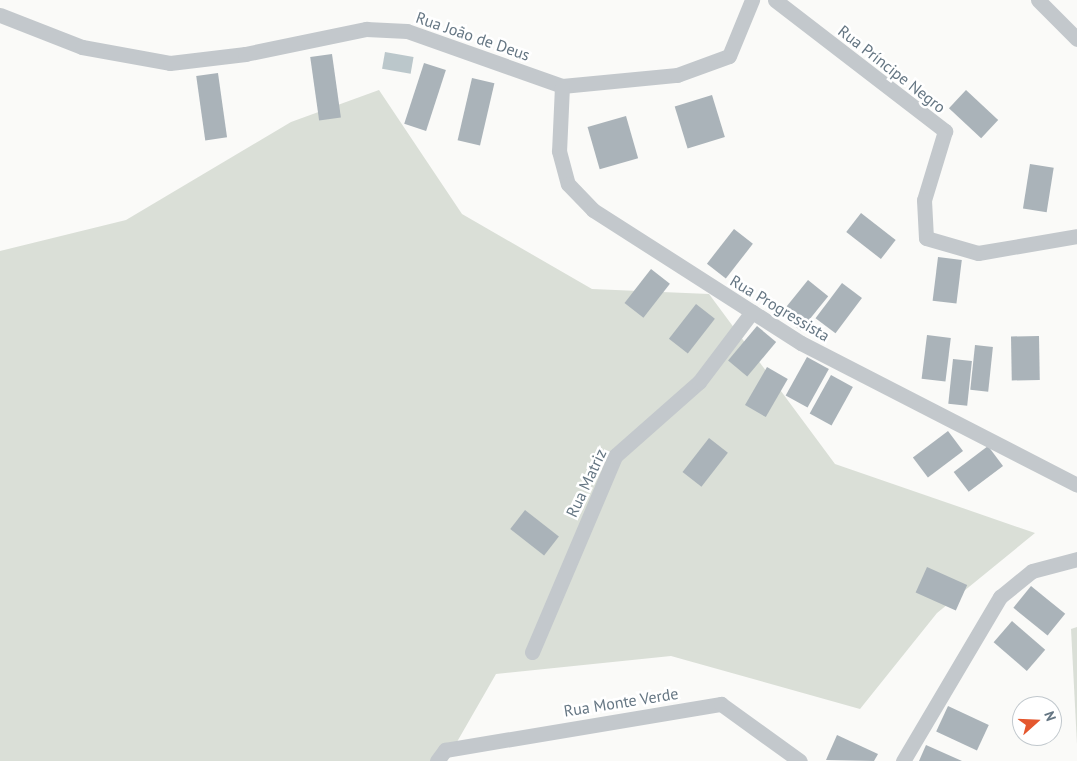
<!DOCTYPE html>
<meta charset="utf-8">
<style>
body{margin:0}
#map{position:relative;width:1077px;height:761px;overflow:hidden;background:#fafaf8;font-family:"PT Sans",sans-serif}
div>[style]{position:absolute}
.green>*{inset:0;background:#dadfd7}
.water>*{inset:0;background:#bbc7cb;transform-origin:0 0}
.building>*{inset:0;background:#aab3b9;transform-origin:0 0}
.street>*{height:15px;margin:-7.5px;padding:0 7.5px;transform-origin:7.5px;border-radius:7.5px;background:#c3c8cc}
span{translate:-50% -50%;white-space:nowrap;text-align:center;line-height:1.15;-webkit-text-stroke:5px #fff;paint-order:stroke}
.street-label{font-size:16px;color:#657683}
.north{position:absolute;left:1012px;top:696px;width:50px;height:50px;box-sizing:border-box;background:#fff;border:1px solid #c1c8cd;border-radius:50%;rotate:70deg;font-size:14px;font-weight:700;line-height:20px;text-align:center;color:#657683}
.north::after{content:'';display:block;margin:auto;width:18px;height:22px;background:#e4572e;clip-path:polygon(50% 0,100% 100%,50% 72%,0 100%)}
</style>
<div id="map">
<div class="green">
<i style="clip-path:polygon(379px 90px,462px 214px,592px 289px,709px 294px,835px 464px,1035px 533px,937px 613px,860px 709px,671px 656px,496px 674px,446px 761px,0 761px,0 251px,126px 220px,291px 122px)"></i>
<i style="clip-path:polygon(1077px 627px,1077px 744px,1071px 629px)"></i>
</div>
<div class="water">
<i style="left:385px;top:52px;width:29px;height:17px;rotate:10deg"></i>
</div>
<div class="building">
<i style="left:332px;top:54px;width:64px;height:22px;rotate:82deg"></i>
<i style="left:424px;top:63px;width:23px;height:64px;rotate:18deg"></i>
<i style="left:218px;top:73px;width:65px;height:22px;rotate:82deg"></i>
<i style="left:472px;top:78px;width:23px;height:64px;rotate:13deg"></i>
<i style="left:966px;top:90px;width:44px;height:25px;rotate:43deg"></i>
<i style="left:712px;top:95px;width:44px;height:39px;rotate:73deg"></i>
<i style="left:626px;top:116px;width:44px;height:40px;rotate:74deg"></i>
<i style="left:1030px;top:164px;width:24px;height:45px;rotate:9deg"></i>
<i style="left:861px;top:213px;width:44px;height:24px;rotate:38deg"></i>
<i style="left:734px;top:229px;width:24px;height:44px;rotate:38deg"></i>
<i style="left:938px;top:257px;width:24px;height:44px;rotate:7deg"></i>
<i style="left:651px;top:269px;width:24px;height:43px;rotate:38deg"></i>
<i style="left:808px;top:280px;width:26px;height:44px;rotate:39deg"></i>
<i style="left:842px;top:283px;width:25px;height:44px;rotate:37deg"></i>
<i style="left:696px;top:304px;width:24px;height:44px;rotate:38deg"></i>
<i style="left:757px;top:326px;width:25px;height:45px;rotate:40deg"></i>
<i style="left:927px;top:335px;width:24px;height:44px;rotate:7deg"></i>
<i style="left:1039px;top:336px;width:44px;height:28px;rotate:89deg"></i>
<i style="left:975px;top:345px;width:18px;height:45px;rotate:6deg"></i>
<i style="left:807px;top:357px;width:25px;height:44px;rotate:29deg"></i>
<i style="left:953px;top:359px;width:19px;height:45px;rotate:6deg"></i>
<i style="left:767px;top:367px;width:24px;height:44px;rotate:30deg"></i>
<i style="left:831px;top:375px;width:25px;height:44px;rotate:29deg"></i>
<i style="left:948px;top:431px;width:25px;height:44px;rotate:53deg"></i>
<i style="left:709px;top:438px;width:24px;height:43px;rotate:38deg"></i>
<i style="left:988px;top:446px;width:25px;height:43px;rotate:53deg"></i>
<i style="left:525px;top:510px;width:43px;height:24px;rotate:38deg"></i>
<i style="left:927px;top:567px;width:44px;height:28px;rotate:24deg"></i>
<i style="left:1031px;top:586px;width:44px;height:28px;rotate:39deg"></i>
<i style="left:1012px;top:621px;width:44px;height:28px;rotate:41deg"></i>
<i style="left:948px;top:706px;width:45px;height:28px;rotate:25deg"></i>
<i style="clip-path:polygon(837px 735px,878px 754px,874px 761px,826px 760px)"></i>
<i style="clip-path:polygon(926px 745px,962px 761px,919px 761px)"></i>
</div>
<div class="street">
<i style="left:775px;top:0;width:215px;rotate:37.6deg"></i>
<i style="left:945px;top:131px;width:72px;rotate:106.9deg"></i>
<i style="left:924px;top:200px;width:38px;rotate:87deg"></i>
<i style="left:926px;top:238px;width:54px;rotate:16.1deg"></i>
<i style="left:978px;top:253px;width:100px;rotate:-9.7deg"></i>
<i style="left:1038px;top:0;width:55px;rotate:45deg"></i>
<i style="left:0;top:15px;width:88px;rotate:21.3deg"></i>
<i style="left:82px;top:47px;width:89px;rotate:10.3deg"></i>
<i style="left:170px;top:63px;width:76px;rotate:-6.8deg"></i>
<i style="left:245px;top:54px;width:124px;rotate:-11.7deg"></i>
<i style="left:366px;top:29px;width:41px;rotate:2.8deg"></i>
<i style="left:407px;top:31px;width:164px;rotate:19.5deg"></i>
<i style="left:562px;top:86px;width:116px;rotate:-5.5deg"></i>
<i style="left:677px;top:75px;width:55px;rotate:-20.1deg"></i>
<i style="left:729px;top:56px;width:61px;rotate:-67.7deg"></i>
<i style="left:562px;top:86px;width:65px;rotate:92.6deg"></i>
<i style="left:559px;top:151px;width:34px;rotate:75deg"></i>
<i style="left:568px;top:184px;width:36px;rotate:46deg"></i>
<i style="left:593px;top:210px;width:247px;rotate:32.6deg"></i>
<i style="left:801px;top:343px;width:310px;rotate:27.2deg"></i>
<i style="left:532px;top:652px;width:213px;rotate:-67deg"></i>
<i style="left:615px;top:456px;width:112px;rotate:-41.4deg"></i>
<i style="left:699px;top:382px;width:88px;rotate:-52.9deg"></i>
<i style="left:437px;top:761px;width:14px;rotate:-54deg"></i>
<i style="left:445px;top:750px;width:280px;rotate:-9.5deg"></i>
<i style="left:721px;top:704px;width:97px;rotate:35.8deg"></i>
<i style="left:903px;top:761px;width:191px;rotate:-59.4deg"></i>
<i style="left:1000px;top:597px;width:41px;rotate:-39.1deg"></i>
<i style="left:1032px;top:571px;width:47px;rotate:-14.9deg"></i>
</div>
<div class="street-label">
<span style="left:473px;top:36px;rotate:19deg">Rua João de Deus</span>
<span style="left:892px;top:69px;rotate:38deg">Rua Príncipe Negro</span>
<span style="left:780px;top:308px;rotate:31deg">Rua Progressista</span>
<span style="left:586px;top:483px;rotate:-65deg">Rua Matriz</span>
<span style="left:621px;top:702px;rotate:-9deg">Rua Monte Verde</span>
</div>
<div class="north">N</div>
</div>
